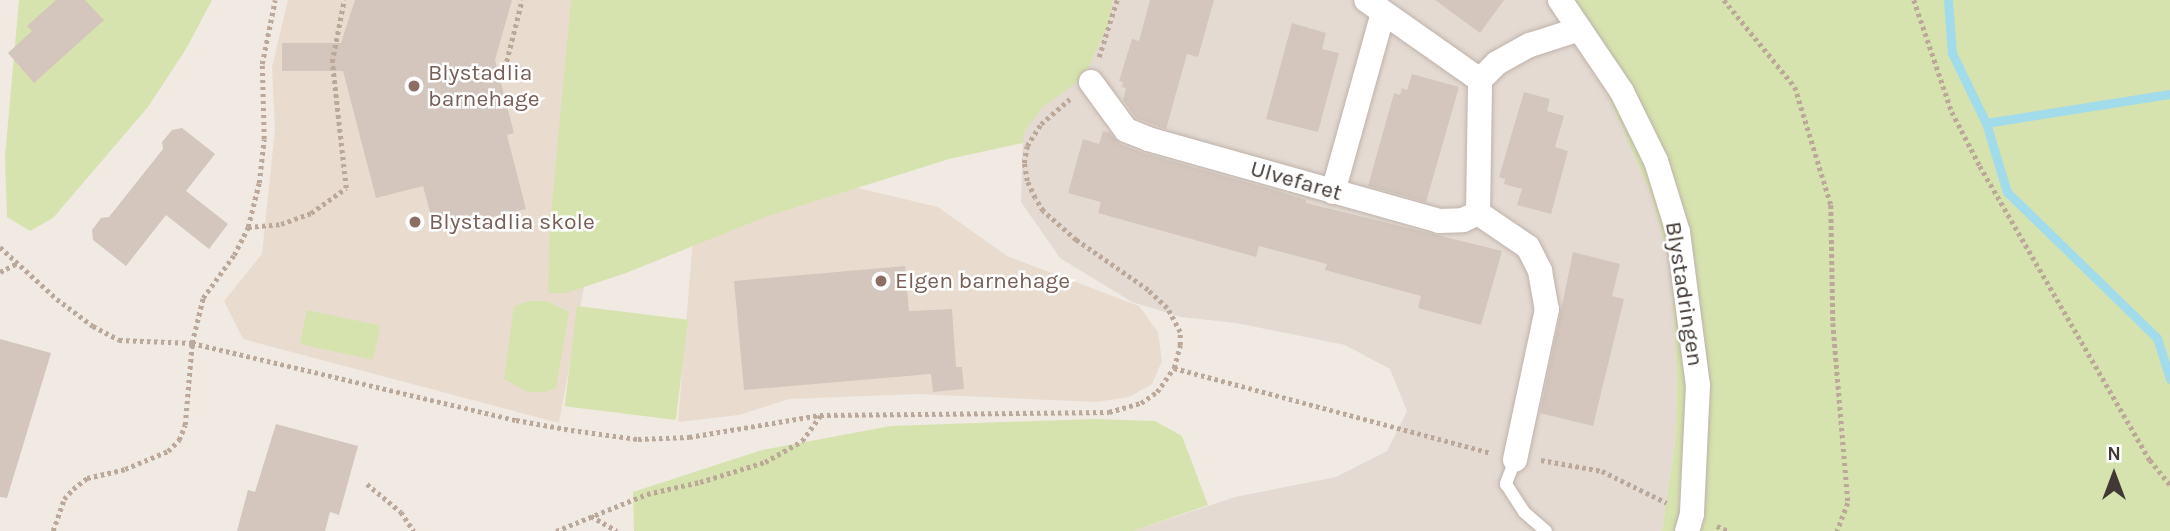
<!DOCTYPE html>
<style>
body{margin:0}
#map{position:relative;width:2170px;height:531px;overflow:hidden;background:#f0eae3;font-family:Karla,sans-serif}
div>[style]{position:absolute}
.residential>*{inset:0;background:#e4dad2}
.education>*{inset:0;background:#e9dcce}
.green>*{inset:0;background:#d6e3ae;transform-origin:0 0}
.stream>*{height:9px;margin:-4.5px;padding:0 4.5px;transform-origin:4.5px;border-radius:4.5px;background:#a2dceb}
.building>*{inset:0;background:#d4c6bc}
.path>*{height:4.5px;margin-top:-2.25px;transform-origin:0;background:repeating-linear-gradient(90deg,#bca899 0 3.5px,transparent 0 7px)}
.roads{filter:drop-shadow(0 0 2px #beb2aa) drop-shadow(0 0 2px #beb2aa)}
.service>*{height:12px;margin:-6px;padding:0 6px;transform-origin:6px;border-radius:6px;background:#fff}
.minor>*{height:24px;margin:-12px;padding:0 12px;transform-origin:12px;border-radius:12px;background:#fff}
.dots>*{width:19px;height:19px;translate:-50% -50%;box-sizing:border-box;border:4px solid #fff;border-radius:50%}
span{translate:-50% -50%;white-space:nowrap;text-align:center;line-height:1.15;-webkit-text-stroke:5px #fff;paint-order:stroke}
.education-label{font-size:23px;color:#785e54}
.left{translate:0 -50%;text-align:left}
.street-label{font-size:23px;color:#423934}
.north{position:absolute;left:2079px;top:440px;width:70px;height:70px;-webkit-text-stroke:5px #fff;paint-order:stroke;rotate:0deg;font-size:19px;font-weight:700;line-height:28px;text-align:center;color:#423934}
.north::after{content:'';display:block;margin:auto;width:24px;height:32px;background:#423934;clip-path:polygon(50% 0,100% 100%,50% 72%,0 100%)}
</style>
<div id="map">
<div class="residential">
<i style="clip-path:polygon(1113px 0,1558px 0,1595px 65px,1651px 195px,1671px 268px,1677px 382px,1675px 442px,1662px 531px,1133px 531px,1235px 497px,1336px 477px,1387px 451px,1407px 411px,1390px 369px,1345px 345px,1236px 323px,1181px 317px,1132px 302px,1060px 258px,1021px 202px,1023px 134px,1042px 107px,1084px 76px,1109px 23px)"></i>
</div>
<div class="education">
<i style="clip-path:polygon(288px 0,594px 0,584px 287px,559px 423px,243px 339px,224px 301px,262px 254px,275px 129px,272px 67px)"></i>
<i style="clip-path:polygon(837px 183px,938px 207px,1007px 256px,1139px 306px,1158px 332px,1162px 361px,1152px 384px,1129px 397px,1096px 402px,917px 394px,789px 399px,739px 415px,678px 422px,697px 189px)"></i>
</div>
<div class="green">
<i style="clip-path:polygon(19px 0,212px 0,186px 49px,148px 107px,53px 218px,30px 231px,7px 217px,5px 157px)"></i>
<i style="clip-path:polygon(571px 0,1113px 0,1109px 23px,1084px 77px,1042px 108px,1023px 134px,1023px 143px,949px 159px,765px 217px,626px 273px,566px 293px,548px 293px,550px 224px)"></i>
<i style="clip-path:polygon(1558px 0,2170px 0,2170px 531px,1662px 531px,1675px 442px,1677px 382px,1671px 268px,1651px 195px,1595px 65px)"></i>
<i style="clip-path:polygon(530px 301px,547px 301px,569px 312px,556px 388px,546px 392px,528px 392px,504px 379px,514px 306px)"></i>
<i style="left:577px;top:306px;width:112px;height:101px;rotate:7deg"></i>
<i style="left:307px;top:310px;width:75px;height:35px;rotate:12deg"></i>
<i style="clip-path:polygon(1092px 419px,1155px 421px,1182px 436px,1208px 505px,1133px 531px,634px 531px,633px 492px,762px 450px,891px 426px)"></i>
</div>
<div class="stream">
<i style="left:1948px;top:0;width:53px;rotate:85.7deg"></i>
<i style="left:1952px;top:53px;width:78px;rotate:64.1deg"></i>
<i style="left:1986px;top:123px;width:72px;rotate:73.1deg"></i>
<i style="left:2007px;top:192px;width:209px;rotate:44.2deg"></i>
<i style="left:2157px;top:338px;width:43px;rotate:72.4deg"></i>
<i style="left:1986px;top:123px;width:186px;rotate:-9deg"></i>
</div>
<div class="building">
<i style="clip-path:polygon(56px 0,85px 0,104px 20px,34px 83px,8px 53px,32px 31px,27px 26px)"></i>
<i style="clip-path:polygon(355px 0,512px 0,495px 60px,514px 133px,507px 135px,526px 209px,435px 231px,423px 186px,376px 198px,343px 71px,282px 71px,282px 43px,341px 43px)"></i>
<i style="clip-path:polygon(1150px 0,1214px 0,1198px 57px,1187px 54px,1166px 129px,1136px 118px,1123px 100px,1126px 88px,1122px 87px,1123px 82px,1119px 81px,1132px 39px,1139px 41px)"></i>
<i style="clip-path:polygon(1435px 0,1504px 0,1480px 33px)"></i>
<i style="clip-path:polygon(1292px 23px,1326px 33px,1322px 49px,1339px 53px,1318px 132px,1266px 119px)"></i>
<i style="clip-path:polygon(1412px 74px,1459px 87px,1426px 202px,1368px 186px,1394px 93px,1400px 95px,1402px 88px,1407px 90px)"></i>
<i style="clip-path:polygon(1524px 92px,1550px 99px,1547px 111px,1564px 116px,1555px 147px,1568px 151px,1551px 214px,1517px 205px,1522px 189px,1504px 184px,1505px 179px,1499px 177px)"></i>
<i style="clip-path:polygon(182px 128px,215px 154px,186px 191px,228px 224px,209px 249px,166px 215px,126px 266px,93px 240px,92px 230px,101px 218px,109px 217px,163px 149px,162px 142px,172px 130px)"></i>
<i style="clip-path:polygon(1103px 131px,1110px 133px,1120px 144px,1143px 153px,1274px 190px,1306px 200px,1306px 203px,1502px 251px,1481px 325px,1418px 308px,1421px 296px,1325px 270px,1327px 264px,1259px 246px,1256px 257px,1098px 213px,1101px 202px,1068px 193px,1083px 139px,1099px 144px)"></i>
<i style="clip-path:polygon(1573px 252px,1620px 264px,1612px 296px,1624px 299px,1593px 426px,1540px 413px)"></i>
<i style="clip-path:polygon(905px 266px,909px 311px,952px 309px,956px 367px,962px 367px,964px 389px,933px 392px,931px 374px,744px 390px,734px 281px)"></i>
<i style="clip-path:polygon(0 339px,51px 353px,7px 498px,0 497px)"></i>
<i style="clip-path:polygon(276px 424px,358px 446px,339px 515px,330px 512px,325px 531px,237px 531px,248px 490px,255px 492px)"></i>
</div>
<div class="path">
<i style="left:1724px;top:0;width:112px;rotate:50.8deg"></i>
<i style="left:1795px;top:87px;width:123px;rotate:73deg"></i>
<i style="left:1831px;top:205px;width:118px;rotate:89deg"></i>
<i style="left:1833px;top:323px;width:181px;rotate:85.2deg"></i>
<i style="left:1848px;top:503px;width:30px;rotate:111deg"></i>
<i style="left:1914px;top:0;width:118px;rotate:71.3deg"></i>
<i style="left:1952px;top:112px;width:61px;rotate:62.6deg"></i>
<i style="left:1980px;top:166px;width:340px;rotate:60deg"></i>
<i style="left:2150px;top:460px;width:32px;rotate:51deg"></i>
<i style="left:1099px;top:57px;width:60px;rotate:-72.5deg"></i>
<i style="left:503px;top:75px;width:77px;rotate:-75.8deg"></i>
<i style="left:248px;top:227px;width:33px;rotate:-5deg"></i>
<i style="left:281px;top:224px;width:32px;rotate:-20deg"></i>
<i style="left:311px;top:213px;width:43px;rotate:-35.5deg"></i>
<i style="left:346px;top:188px;width:127px;rotate:-96.3deg"></i>
<i style="left:332px;top:62px;width:63px;rotate:-79deg"></i>
<i style="left:0;top:247px;width:77px;rotate:42.4deg"></i>
<i style="left:57px;top:299px;width:45px;rotate:36.9deg"></i>
<i style="left:93px;top:326px;width:30px;rotate:28deg"></i>
<i style="left:119px;top:340px;width:73px;rotate:2.4deg"></i>
<i style="left:192px;top:343px;width:333px;rotate:13.4deg"></i>
<i style="left:516px;top:420px;width:56px;rotate:10.3deg"></i>
<i style="left:571px;top:430px;width:68px;rotate:7.7deg"></i>
<i style="left:638px;top:439px;width:51px;rotate:-2.2deg"></i>
<i style="left:689px;top:437px;width:133px;rotate:-9.5deg"></i>
<i style="left:820px;top:415px;width:289px;rotate:-0.6deg"></i>
<i style="left:1109px;top:412px;width:33px;rotate:-16deg"></i>
<i style="left:1141px;top:403px;width:19px;rotate:-35deg"></i>
<i style="left:1157px;top:392px;width:29px;rotate:-55deg"></i>
<i style="left:1174px;top:368px;width:24px;rotate:-75deg"></i>
<i style="left:1180px;top:345px;width:13px;rotate:-90deg"></i>
<i style="left:1180px;top:332px;width:27px;rotate:-118deg"></i>
<i style="left:1167px;top:308px;width:26px;rotate:-137deg"></i>
<i style="left:1148px;top:290px;width:88px;rotate:-145.2deg"></i>
<i style="left:1076px;top:240px;width:44px;rotate:-138.7deg"></i>
<i style="left:1043px;top:211px;width:15px;rotate:-122deg"></i>
<i style="left:1035px;top:198px;width:19px;rotate:-115deg"></i>
<i style="left:1027px;top:181px;width:18px;rotate:-99deg"></i>
<i style="left:1024px;top:163px;width:17px;rotate:-80deg"></i>
<i style="left:1027px;top:146px;width:26px;rotate:-58deg"></i>
<i style="left:1041px;top:124px;width:38px;rotate:-41deg"></i>
<i style="left:0;top:272px;width:20px;rotate:-27deg"></i>
<i style="left:1174px;top:368px;width:328px;rotate:15deg"></i>
<i style="left:1541px;top:460px;width:62px;rotate:10.2deg"></i>
<i style="left:1602px;top:471px;width:72px;rotate:26.2deg"></i>
<i style="left:367px;top:484px;width:44px;rotate:39.5deg"></i>
<i style="left:401px;top:512px;width:23px;rotate:56deg"></i>
<i style="left:591px;top:516px;width:30px;rotate:30deg"></i>
<i style="left:1717px;top:526px;width:12px;rotate:24deg"></i>
<i style="left:53px;top:531px;width:34px;rotate:-71deg"></i>
<i style="left:64px;top:499px;width:13px;rotate:-48deg"></i>
<i style="left:73px;top:489px;width:18px;rotate:-38deg"></i>
<i style="left:87px;top:478px;width:39px;rotate:-13deg"></i>
<i style="left:125px;top:469px;width:47px;rotate:-22.7deg"></i>
<i style="left:168px;top:451px;width:16px;rotate:-45deg"></i>
<i style="left:179px;top:440px;width:16px;rotate:-68deg"></i>
<i style="left:185px;top:425px;width:82px;rotate:-85.1deg"></i>
<i style="left:192px;top:343px;width:46px;rotate:-76.3deg"></i>
<i style="left:203px;top:298px;width:53px;rotate:-54.2deg"></i>
<i style="left:234px;top:255px;width:31px;rotate:-63deg"></i>
<i style="left:248px;top:227px;width:45px;rotate:-76deg"></i>
<i style="left:259px;top:183px;width:44px;rotate:-83.5deg"></i>
<i style="left:264px;top:139px;width:75px;rotate:-91.5deg"></i>
<i style="left:262px;top:64px;width:65px;rotate:-78.5deg"></i>
<i style="left:556px;top:531px;width:98px;rotate:-22.1deg"></i>
<i style="left:647px;top:494px;width:54px;rotate:-12.8deg"></i>
<i style="left:700px;top:482px;width:68px;rotate:-17.1deg"></i>
<i style="left:765px;top:462px;width:43px;rotate:-29.6deg"></i>
<i style="left:802px;top:441px;width:31px;rotate:-54deg"></i>
</div>
<div class="roads">
<div class="service">
<i style="left:1515px;top:460px;width:26px;rotate:111deg"></i>
<i style="left:1506px;top:484px;width:33px;rotate:57deg"></i>
<i style="left:1524px;top:512px;width:29px;rotate:41deg"></i>
</div>
<div class="minor">
<i style="left:1560px;top:0;width:111px;rotate:56deg"></i>
<i style="left:1622px;top:92px;width:77px;rotate:63.8deg"></i>
<i style="left:1656px;top:161px;width:74px;rotate:72.8deg"></i>
<i style="left:1678px;top:232px;width:154px;rotate:82.6deg"></i>
<i style="left:1698px;top:385px;width:129px;rotate:92.7deg"></i>
<i style="left:1692px;top:514px;width:18px;rotate:106deg"></i>
<i style="left:1480px;top:80px;width:24px;rotate:-45deg"></i>
<i style="left:1497px;top:63px;width:38px;rotate:-29deg"></i>
<i style="left:1530px;top:45px;width:52px;rotate:-17.7deg"></i>
<i style="left:1091px;top:82px;width:59px;rotate:53.9deg"></i>
<i style="left:1126px;top:130px;width:24px;rotate:22deg"></i>
<i style="left:1148px;top:139px;width:302px;rotate:15.7deg"></i>
<i style="left:1439px;top:221px;width:24px;rotate:-2deg"></i>
<i style="left:1463px;top:220px;width:17px;rotate:-25deg"></i>
<i style="left:1478px;top:213px;width:133px;rotate:-89.1deg"></i>
<i style="left:1480px;top:80px;width:139px;rotate:-144.9deg"></i>
<i style="left:1333px;top:192px;width:186px;rotate:-74.4deg"></i>
<i style="left:1478px;top:213px;width:60px;rotate:34.2deg"></i>
<i style="left:1528px;top:247px;width:27px;rotate:63deg"></i>
<i style="left:1540px;top:271px;width:39px;rotate:80deg"></i>
<i style="left:1547px;top:309px;width:154px;rotate:102deg"></i>
</div>
</div>
<div class="dots">
<i style="left:414px;top:86px;background:#8d6e63"></i>
<i style="left:415px;top:222px;background:#8d6e63"></i>
<i style="left:881px;top:281px;background:#8d6e63"></i>
</div>
<div class="education-label">
<span class="left" style="left:428px;top:86px">Blystadlia<br>barnehage</span>
<span class="left" style="left:429px;top:222px">Blystadlia skole</span>
<span class="left" style="left:895px;top:281px">Elgen barnehage</span>
</div>
<div class="street-label">
<span style="left:1296px;top:181px;rotate:16deg">Ulvefaret</span>
<span style="left:1684px;top:294px;rotate:81deg">Blystadringen</span>
</div>
<div class="north">N</div>
</div>
